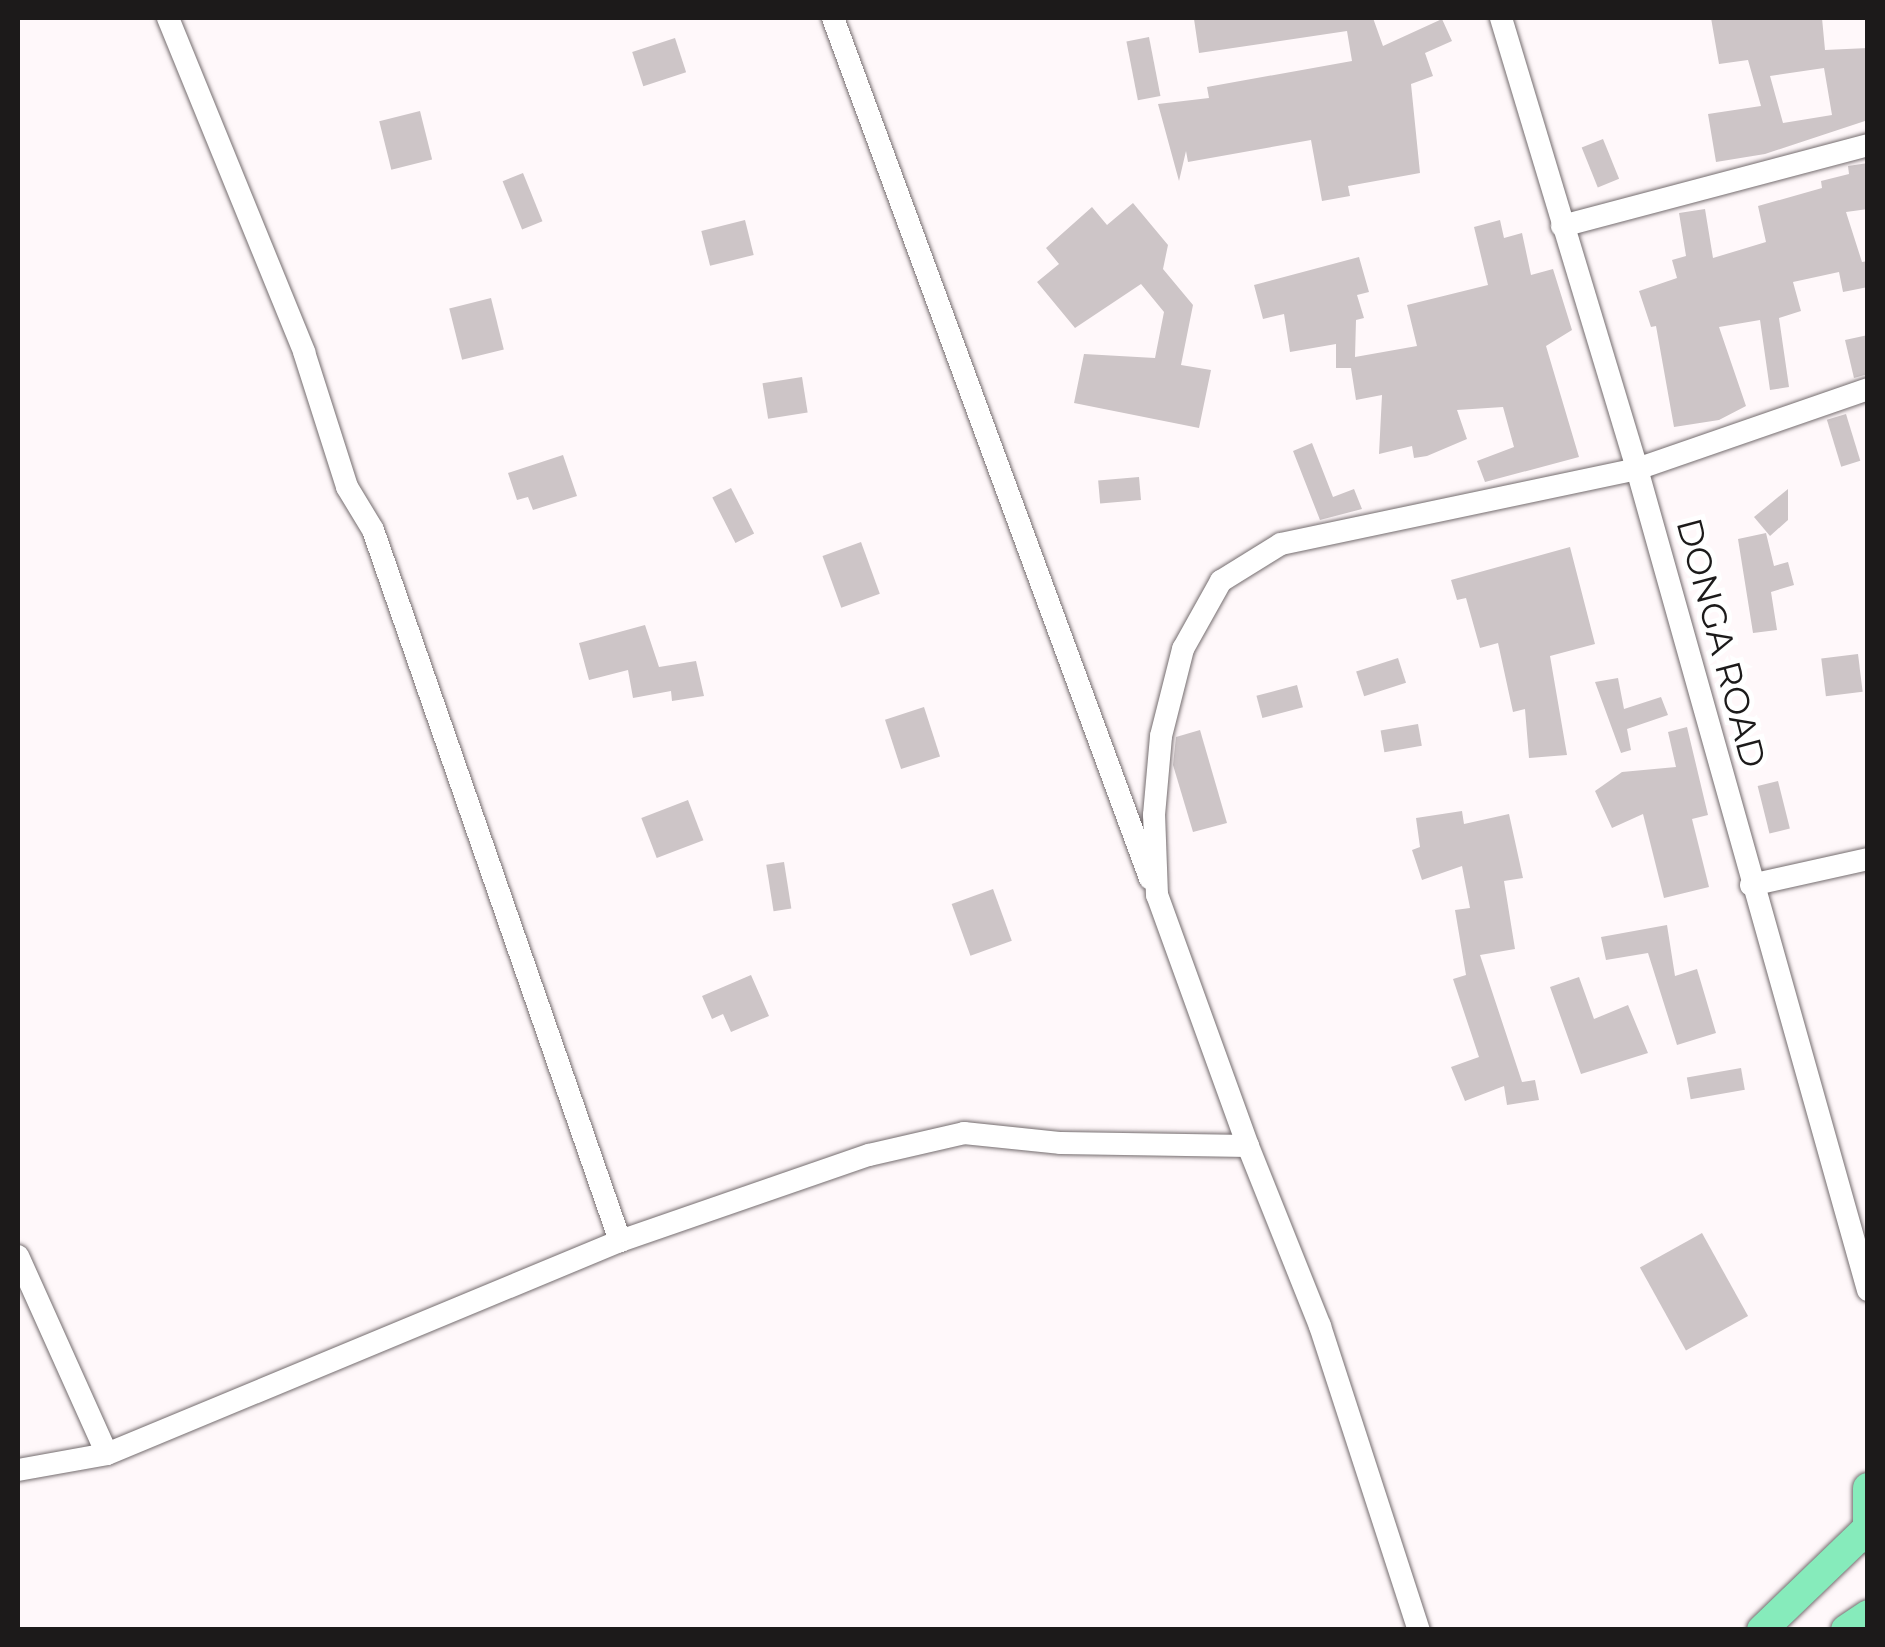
<!DOCTYPE html>
<style>
body{margin:0}
#map{position:relative;width:1885px;height:1647px;overflow:hidden;background:#fff8fa;font-family:Montserrat,sans-serif}
div>[style]{position:absolute}
.building>*{inset:0;background:#cdc5c7;transform-origin:0 0}
.roads{filter:drop-shadow(0 0 2px #756d6f) drop-shadow(0 0 2px #756d6f)}
.minor>*{height:22px;margin:-11px;padding:0 11px;transform-origin:11px;border-radius:11px;background:#fff}
.major>*{height:30px;margin:-15px;padding:0 15px;transform-origin:15px;border-radius:15px;background:#86ebbb}
span{translate:-50% -50%;white-space:nowrap;text-align:center;line-height:1.15;-webkit-text-stroke:10px #fff;paint-order:stroke}
.street-label{font-size:35px;color:#1c1a1a}
.frame{position:absolute;inset:0;border:20px solid #1c1a1a;pointer-events:none}
</style>
<div id="map">
<div class="building">
<i style="clip-path:polygon(1373px 18px,1383px 46px,1442px 19px,1452px 41px,1425px 53px,1433px 76px,1411px 84px,1420px 173px,1348px 186px,1350px 196px,1322px 201px,1311px 140px,1188px 162px,1186px 151px,1179px 181px,1158px 104px,1209px 98px,1207px 87px,1352px 61px,1347px 31px,1199px 53px,1194px 19px)"></i>
<i style="clip-path:polygon(evenodd,1711px 18px,1822px 18px,1825px 50px,1868px 48px,1868px 120px,1765px 154px,1716px 162px,1708px 114px,1761px 106px,1748px 60px,1719px 64px,1711px 18px,1824px 68px,1832px 115px,1783px 123px,1770px 76px,1824px 68px)"></i>
<i style="left:1149px;top:37px;width:60px;height:23px;rotate:79deg"></i>
<i style="left:675px;top:38px;width:36px;height:45px;rotate:72deg"></i>
<i style="left:420px;top:111px;width:50px;height:42px;rotate:76deg"></i>
<i style="left:1603px;top:139px;width:43px;height:23px;rotate:68deg"></i>
<i style="clip-path:polygon(1868px 163px,1868px 209px,1846px 212px,1862px 262px,1868px 261px,1868px 287px,1843px 292px,1839px 272px,1793px 282px,1801px 311px,1779px 318px,1789px 387px,1770px 390px,1760px 320px,1719px 327px,1746px 406px,1719px 420px,1674px 427px,1656px 326px,1651px 327px,1639px 291px,1677px 278px,1672px 260px,1686px 256px,1679px 213px,1705px 209px,1713px 258px,1766px 242px,1758px 206px,1822px 188px,1821px 181px,1849px 174px,1848px 166px)"></i>
<i style="left:523px;top:173px;width:52px;height:22px;rotate:68deg"></i>
<i style="clip-path:polygon(1133px 203px,1168px 245px,1163px 269px,1193px 305px,1181px 365px,1211px 370px,1199px 428px,1074px 403px,1084px 354px,1155px 358px,1164px 312px,1141px 284px,1075px 328px,1037px 282px,1059px 264px,1046px 248px,1092px 207px,1107px 225px)"></i>
<i style="left:745px;top:220px;width:36px;height:45px;rotate:76deg"></i>
<i style="clip-path:polygon(1500px 220px,1504px 238px,1522px 233px,1531px 275px,1553px 269px,1572px 330px,1546px 346px,1579px 457px,1485px 482px,1477px 461px,1514px 447px,1503px 407px,1457px 410px,1467px 439px,1427px 456px,1414px 458px,1412px 446px,1379px 454px,1382px 395px,1356px 400px,1351px 368px,1336px 368px,1336px 344px,1290px 352px,1284px 314px,1263px 319px,1254px 285px,1359px 257px,1369px 292px,1357px 295px,1364px 318px,1356px 320px,1355px 357px,1417px 346px,1407px 305px,1488px 285px,1474px 227px)"></i>
<i style="left:491px;top:298px;width:53px;height:43px;rotate:76deg"></i>
<i style="clip-path:polygon(1868px 335px,1868px 374px,1854px 378px,1845px 340px)"></i>
<i style="left:802px;top:377px;width:36px;height:40px;rotate:81deg"></i>
<i style="left:1846px;top:414px;width:49px;height:20px;rotate:73deg"></i>
<i style="clip-path:polygon(1312px 443px,1333px 497px,1354px 489px,1362px 509px,1320px 520px,1293px 451px)"></i>
<i style="clip-path:polygon(563px 455px,577px 496px,533px 510px,528px 497px,517px 500px,508px 473px)"></i>
<i style="left:1139px;top:477px;width:23px;height:41px;rotate:85deg"></i>
<i style="left:731px;top:488px;width:51px;height:21px;rotate:63deg"></i>
<i style="clip-path:polygon(1788px 489px,1788px 520px,1770px 536px,1754px 517px)"></i>
<i style="clip-path:polygon(1766px 533px,1774px 566px,1788px 562px,1794px 585px,1771px 592px,1777px 630px,1753px 633px,1738px 539px)"></i>
<i style="left:861px;top:542px;width:55px;height:41px;rotate:70deg"></i>
<i style="clip-path:polygon(1570px 547px,1595px 644px,1550px 656px,1567px 755px,1529px 758px,1525px 709px,1513px 712px,1498px 643px,1480px 648px,1466px 598px,1457px 600px,1451px 580px)"></i>
<i style="clip-path:polygon(645px 625px,659px 667px,696px 661px,704px 696px,672px 701px,671px 691px,633px 698px,628px 670px,589px 680px,579px 643px)"></i>
<i style="left:1858px;top:654px;width:38px;height:37px;rotate:83deg"></i>
<i style="left:1398px;top:658px;width:26px;height:44px;rotate:72deg"></i>
<i style="clip-path:polygon(1618px 678px,1624px 709px,1661px 697px,1668px 715px,1627px 729px,1631px 750px,1621px 753px,1595px 682px)"></i>
<i style="left:1297px;top:685px;width:23px;height:42px;rotate:75deg"></i>
<i style="left:924px;top:707px;width:52px;height:41px;rotate:72deg"></i>
<i style="left:1418px;top:724px;width:22px;height:38px;rotate:80deg"></i>
<i style="clip-path:polygon(1687px 727px,1708px 815px,1692px 819px,1709px 887px,1664px 898px,1643px 814px,1612px 828px,1595px 791px,1622px 772px,1676px 767px,1668px 732px)"></i>
<i style="clip-path:polygon(1200px 730px,1227px 823px,1193px 832px,1173px 765px,1176px 737px)"></i>
<i style="left:1778px;top:781px;width:49px;height:21px;rotate:76deg"></i>
<i style="left:688px;top:800px;width:43px;height:50px;rotate:69deg"></i>
<i style="clip-path:polygon(1462px 811px,1464px 824px,1509px 814px,1523px 878px,1504px 881px,1515px 949px,1480px 955px,1522px 1082px,1535px 1080px,1539px 1100px,1507px 1105px,1504px 1086px,1465px 1101px,1451px 1067px,1479px 1057px,1453px 979px,1466px 975px,1455px 910px,1470px 908px,1462px 866px,1422px 880px,1412px 850px,1420px 847px,1416px 818px)"></i>
<i style="left:784px;top:862px;width:47px;height:18px;rotate:81deg"></i>
<i style="left:993px;top:889px;width:55px;height:44px;rotate:70deg"></i>
<i style="clip-path:polygon(1667px 925px,1675px 976px,1697px 969px,1716px 1033px,1677px 1045px,1648px 953px,1606px 960px,1601px 937px)"></i>
<i style="clip-path:polygon(751px 975px,769px 1016px,731px 1032px,723px 1014px,712px 1019px,702px 996px)"></i>
<i style="clip-path:polygon(1579px 977px,1594px 1019px,1628px 1005px,1648px 1053px,1581px 1074px,1550px 987px)"></i>
<i style="left:1741px;top:1068px;width:22px;height:55px;rotate:80deg"></i>
<i style="left:1702px;top:1233px;width:95px;height:71px;rotate:61deg"></i>
</div>
<div class="roads">
<div class="minor">
<i style="left:168px;top:18px;width:361px;rotate:67.8deg"></i>
<i style="left:304px;top:352px;width:142px;rotate:72.3deg"></i>
<i style="left:347px;top:487px;width:50px;rotate:58.8deg"></i>
<i style="left:373px;top:530px;width:753px;rotate:70.84deg"></i>
<i style="left:833px;top:18px;width:917px;rotate:69.77deg"></i>
<i style="left:1501px;top:18px;width:471px;rotate:73.2deg"></i>
<i style="left:1637px;top:469px;width:853px;rotate:74.29deg"></i>
<i style="left:1562px;top:226px;width:317px;rotate:-14.8deg"></i>
<i style="left:1751px;top:885px;width:120px;rotate:-12.5deg"></i>
<i style="left:1248px;top:1146px;width:267px;rotate:-109.9deg"></i>
<i style="left:1157px;top:895px;width:80px;rotate:-92.1deg"></i>
<i style="left:1154px;top:815px;width:79px;rotate:-84.9deg"></i>
<i style="left:1161px;top:736px;width:90px;rotate:-75.8deg"></i>
<i style="left:1183px;top:649px;width:78px;rotate:-60.8deg"></i>
<i style="left:1221px;top:581px;width:70px;rotate:-31.7deg"></i>
<i style="left:1281px;top:544px;width:364px;rotate:-11.9deg"></i>
<i style="left:1637px;top:469px;width:244px;rotate:-19.1deg"></i>
<i style="left:18px;top:1256px;width:217px;rotate:65.8deg"></i>
<i style="left:18px;top:1470px;width:90px;rotate:-10.2deg"></i>
<i style="left:107px;top:1454px;width:555px;rotate:-22.55deg"></i>
<i style="left:620px;top:1241px;width:263px;rotate:-19.1deg"></i>
<i style="left:869px;top:1155px;width:98px;rotate:-13deg"></i>
<i style="left:964px;top:1133px;width:98px;rotate:5.9deg"></i>
<i style="left:1061px;top:1143px;width:187px;rotate:0.9deg"></i>
<i style="left:1248px;top:1146px;width:194px;rotate:68.2deg"></i>
<i style="left:1320px;top:1326px;width:320px;rotate:72deg"></i>
</div>
<div class="major">
<i style="left:1868px;top:1488px;width:50px;rotate:90deg"></i>
<i style="left:1762px;top:1630px;width:143px;rotate:-43.9deg"></i>
<i style="left:1846px;top:1630px;width:27px;rotate:-34deg"></i>
</div>
</div>
<div class="street-label">
<span style="left:1721px;top:643px;rotate:75deg">DONGA ROAD</span>
</div>
<div class="frame"></div>
</div>
